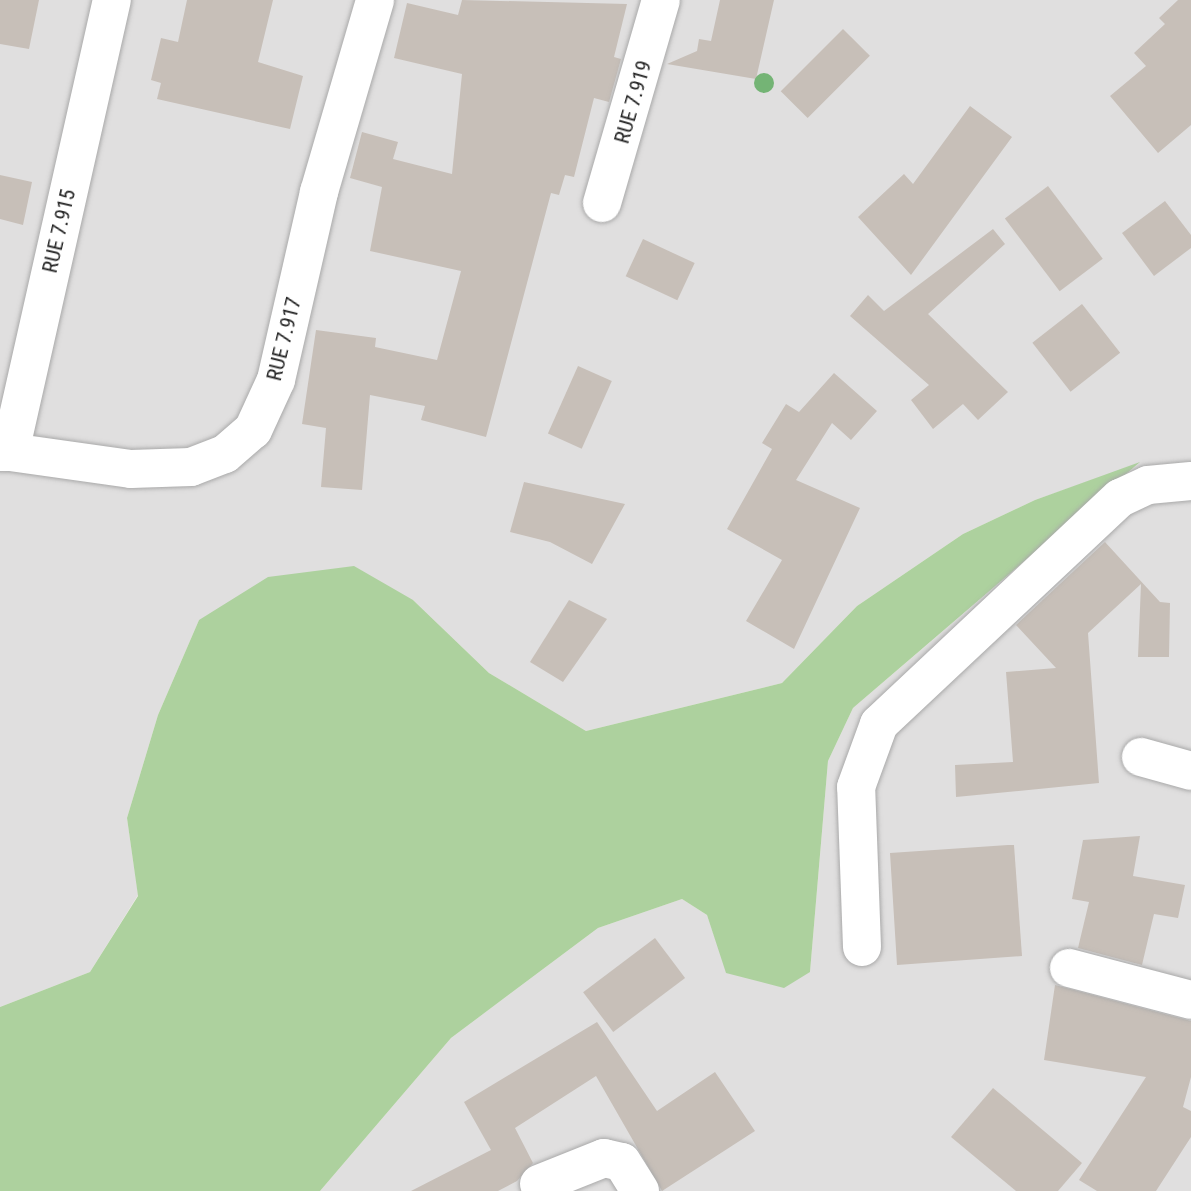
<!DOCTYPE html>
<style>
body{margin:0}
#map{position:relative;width:1191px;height:1191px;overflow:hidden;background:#f2efe9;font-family:"Roboto Condensed",sans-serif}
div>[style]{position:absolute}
.residential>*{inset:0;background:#e0dfdf}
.forest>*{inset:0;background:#add19e}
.building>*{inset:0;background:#c7bfb8;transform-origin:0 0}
.roads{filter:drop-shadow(0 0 2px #a9a9a9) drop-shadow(0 0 2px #a9a9a9)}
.minor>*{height:38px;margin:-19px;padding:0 19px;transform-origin:19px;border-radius:19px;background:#fff}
.trees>*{width:20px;height:20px;margin:-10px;border-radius:50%;background:#74b475}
span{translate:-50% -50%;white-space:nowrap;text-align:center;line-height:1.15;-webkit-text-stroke:5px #fff;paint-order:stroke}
.street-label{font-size:21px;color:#222}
</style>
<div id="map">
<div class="residential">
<i style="clip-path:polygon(0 0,1191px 0,1191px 1191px,320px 1191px,451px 1038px,598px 928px,682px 899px,707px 915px,727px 973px,810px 972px,828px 761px,853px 708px,1138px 464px,1035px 500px,963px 534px,857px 606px,782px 683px,586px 731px,489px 673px,413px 600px,199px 620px,158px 715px,127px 818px,138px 895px,90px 972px,0 1007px)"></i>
</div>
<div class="forest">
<i style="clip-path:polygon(1140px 462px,853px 708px,828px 761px,810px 972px,784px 988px,726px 973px,707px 915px,682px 899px,598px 928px,451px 1038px,320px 1191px,0 1191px,0 1007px,90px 972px,138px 896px,127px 818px,158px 715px,199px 620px,268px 577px,354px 566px,413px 600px,489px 673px,586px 731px,782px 683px,857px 606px,963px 534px,1035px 500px)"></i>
</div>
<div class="building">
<i style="clip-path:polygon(0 0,39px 0,29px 49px,0 44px)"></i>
<i style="clip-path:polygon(187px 0,273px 0,258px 62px,303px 76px,290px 129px,157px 99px,161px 83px,151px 80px,161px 38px,178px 42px)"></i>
<i style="clip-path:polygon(462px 0,627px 4px,614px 57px,621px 59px,609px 102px,594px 98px,574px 177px,565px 175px,559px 195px,551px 193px,486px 437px,421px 420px,425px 406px,370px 395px,362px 490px,321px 487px,326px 428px,302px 424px,316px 330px,376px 338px,375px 347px,437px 360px,461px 271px,370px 251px,382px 187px,350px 178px,362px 132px,398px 142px,393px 159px,452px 174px,462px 74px,394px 58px,407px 3px,458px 15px)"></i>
<i style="clip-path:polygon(720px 0,774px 0,756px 79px,667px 64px,697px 51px,699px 39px,711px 41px)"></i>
<i style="clip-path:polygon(1178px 0,1191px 0,1191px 125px,1158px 153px,1110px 96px,1146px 66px,1134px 53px,1165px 24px,1159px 18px)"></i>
<i style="left:843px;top:29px;width:38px;height:88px;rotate:45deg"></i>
<i style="clip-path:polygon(970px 106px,1012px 137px,911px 275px,858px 217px,904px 174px,913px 184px)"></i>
<i style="clip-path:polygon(0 175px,32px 182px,23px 225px,0 219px)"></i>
<i style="left:1048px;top:186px;width:91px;height:54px;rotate:53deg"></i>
<i style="clip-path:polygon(1165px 201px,1191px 235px,1191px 248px,1154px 276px,1122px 233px)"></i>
<i style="clip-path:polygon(993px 229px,1005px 244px,928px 314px,1008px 392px,978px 420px,963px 404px,933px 429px,911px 400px,929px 385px,850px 316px,868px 295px,884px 311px)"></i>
<i style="left:643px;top:239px;width:57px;height:41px;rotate:25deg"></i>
<i style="left:1082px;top:304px;width:62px;height:63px;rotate:52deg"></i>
<i style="left:578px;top:366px;width:37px;height:74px;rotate:24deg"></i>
<i style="clip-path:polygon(834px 373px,877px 411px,851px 440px,832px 423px,796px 480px,860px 508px,794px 649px,746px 621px,782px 560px,727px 529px,772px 449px,762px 443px,786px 404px,799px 412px)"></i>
<i style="clip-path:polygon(524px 482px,625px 504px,592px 564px,550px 542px,510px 532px)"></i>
<i style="clip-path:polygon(1105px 542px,1160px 602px,1170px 603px,1169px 657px,1138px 657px,1141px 584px,1088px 633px,1099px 783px,956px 797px,955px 765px,1013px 762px,1006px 672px,1056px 668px,1016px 625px)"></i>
<i style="clip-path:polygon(569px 600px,607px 619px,563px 682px,530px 662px)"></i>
<i style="clip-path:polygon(1140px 836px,1133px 876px,1185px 885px,1178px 918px,1154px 914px,1142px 965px,1078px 948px,1089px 902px,1072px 899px,1083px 840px)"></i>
<i style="clip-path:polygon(1008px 845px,1014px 845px,1022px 956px,897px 965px,890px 853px)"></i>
<i style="left:655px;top:938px;width:50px;height:90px;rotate:53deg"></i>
<i style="clip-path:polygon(1055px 985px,1191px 1021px,1191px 1077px,1183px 1107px,1191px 1111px,1191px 1137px,1156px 1191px,1097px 1191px,1079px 1180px,1146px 1077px,1044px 1060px)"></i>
<i style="clip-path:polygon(597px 1022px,657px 1111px,715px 1072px,755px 1131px,662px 1191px,596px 1076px,515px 1128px,533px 1163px,517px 1181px,498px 1191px,411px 1191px,491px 1150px,464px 1102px)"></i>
<i style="clip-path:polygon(993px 1088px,1082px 1163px,1058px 1191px,1016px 1191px,951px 1137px)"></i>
</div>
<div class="roads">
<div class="minor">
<i style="left:602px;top:203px;width:211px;rotate:-73.8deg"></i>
<i style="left:0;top:452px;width:10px"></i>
<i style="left:10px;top:452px;width:463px;rotate:-77.3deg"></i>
<i style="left:10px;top:452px;width:122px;rotate:8deg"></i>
<i style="left:131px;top:469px;width:60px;rotate:-1.9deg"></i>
<i style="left:191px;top:467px;width:36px;rotate:-21deg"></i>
<i style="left:225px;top:454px;width:37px;rotate:-41deg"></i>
<i style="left:253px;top:430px;width:55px;rotate:-65.3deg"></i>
<i style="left:276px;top:380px;width:193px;rotate:-77.1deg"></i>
<i style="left:319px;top:192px;width:200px;rotate:-73.7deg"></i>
<i style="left:1141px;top:757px;width:52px;rotate:15.6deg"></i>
<i style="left:862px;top:947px;width:160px;rotate:-92.1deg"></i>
<i style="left:856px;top:787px;width:67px;rotate:-69.9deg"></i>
<i style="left:879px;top:724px;width:330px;rotate:-43.2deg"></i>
<i style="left:1120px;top:498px;width:31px;rotate:-25deg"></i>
<i style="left:1148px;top:485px;width:43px;rotate:-5.3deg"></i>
<i style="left:1069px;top:968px;width:126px;rotate:14.7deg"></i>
<i style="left:539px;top:1184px;width:70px;rotate:-21.8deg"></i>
<i style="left:604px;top:1158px;width:18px;rotate:13deg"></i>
<i style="left:622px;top:1162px;width:34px;rotate:58deg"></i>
</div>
</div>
<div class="trees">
<i style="left:764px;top:83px"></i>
</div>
<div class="street-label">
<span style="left:633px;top:102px;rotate:-74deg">RUE 7.919</span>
<span style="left:59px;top:231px;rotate:-77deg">RUE 7.915</span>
<span style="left:284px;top:339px;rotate:-76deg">RUE 7.917</span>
</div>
</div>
